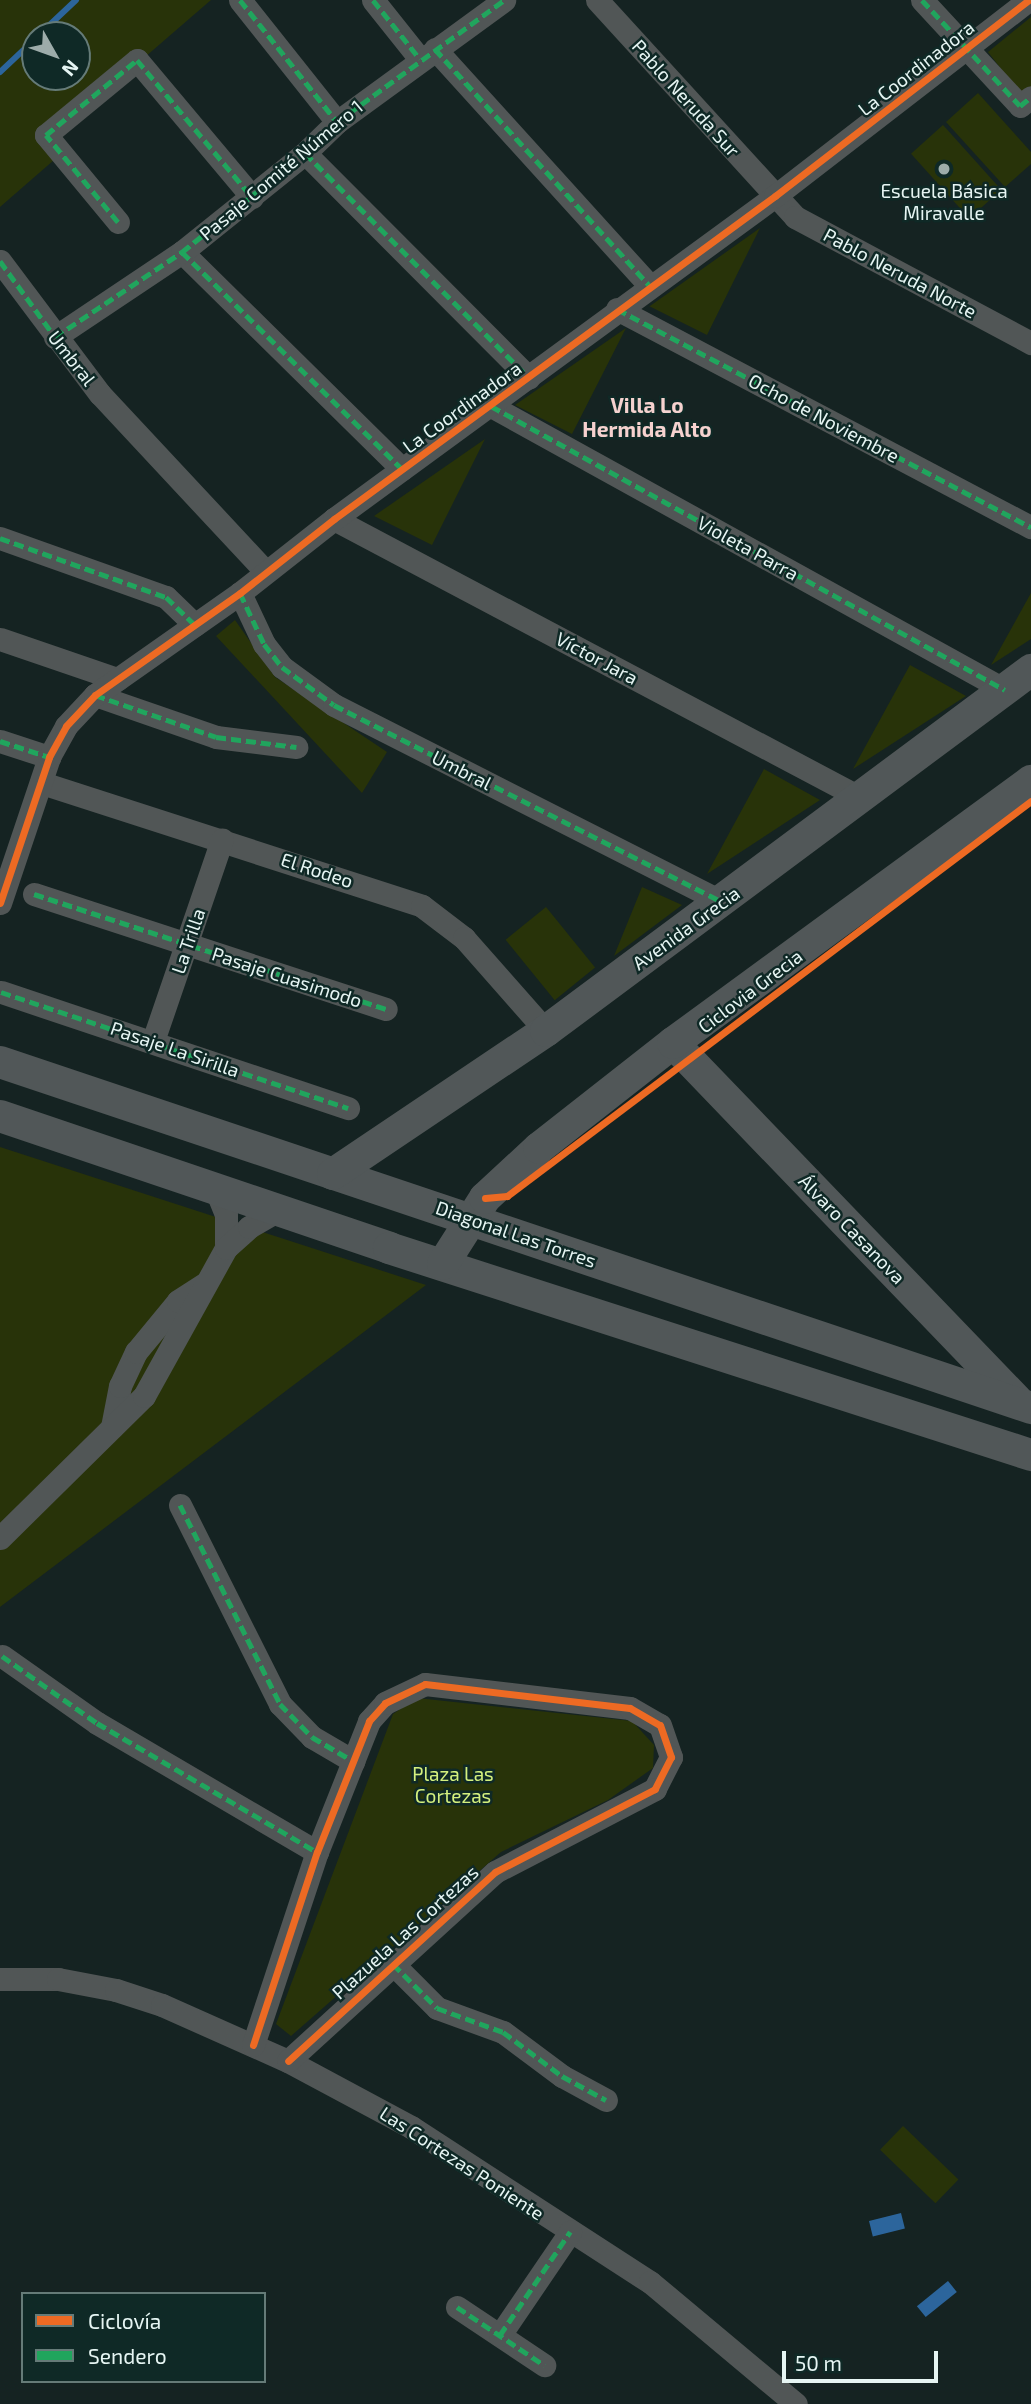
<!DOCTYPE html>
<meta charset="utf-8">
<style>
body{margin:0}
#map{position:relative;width:1031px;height:2404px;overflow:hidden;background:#152322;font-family:"Exo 2",sans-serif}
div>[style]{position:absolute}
.green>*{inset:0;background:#283309;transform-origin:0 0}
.water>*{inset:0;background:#2c659c;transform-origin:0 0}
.stream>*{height:6px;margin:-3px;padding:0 3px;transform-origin:3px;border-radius:3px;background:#2c659c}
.street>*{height:23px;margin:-11.5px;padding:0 11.5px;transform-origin:11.5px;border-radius:11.5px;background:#515656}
.secondary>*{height:32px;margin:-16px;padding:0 16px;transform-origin:16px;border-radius:16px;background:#515758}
.quiet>*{height:5px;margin-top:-2.5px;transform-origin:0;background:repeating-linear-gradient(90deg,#20a55d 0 10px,transparent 0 15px)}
.cycleway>*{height:7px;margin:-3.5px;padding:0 3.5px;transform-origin:3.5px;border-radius:3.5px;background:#ed6a23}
.dots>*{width:19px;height:19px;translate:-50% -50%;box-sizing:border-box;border:4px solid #0f2926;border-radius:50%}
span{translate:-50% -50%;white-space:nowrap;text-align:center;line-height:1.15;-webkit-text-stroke:5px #0f2926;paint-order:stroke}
.street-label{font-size:19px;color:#e6f5f3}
.poi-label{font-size:19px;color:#e6f5f3}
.park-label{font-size:19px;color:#d4f07e}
.neighbourhood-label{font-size:21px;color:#f5d2cf;font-weight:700}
.legend{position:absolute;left:21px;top:2292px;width:245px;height:91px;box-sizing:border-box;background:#0f2926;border:2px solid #657b78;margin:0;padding:9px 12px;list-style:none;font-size:21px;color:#e6f5f3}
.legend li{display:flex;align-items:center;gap:14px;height:35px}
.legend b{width:35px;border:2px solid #657b78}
.north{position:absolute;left:21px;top:21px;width:70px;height:70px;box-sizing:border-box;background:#0f2926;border:2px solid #657b78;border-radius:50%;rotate:130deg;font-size:19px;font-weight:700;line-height:28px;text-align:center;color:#e6f5f3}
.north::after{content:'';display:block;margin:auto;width:24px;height:32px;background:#9dacaa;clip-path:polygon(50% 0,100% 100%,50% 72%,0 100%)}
.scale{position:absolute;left:782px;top:2351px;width:156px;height:32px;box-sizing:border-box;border:4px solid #e6f5f3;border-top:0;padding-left:9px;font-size:21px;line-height:24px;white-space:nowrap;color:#e6f5f3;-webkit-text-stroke:5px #0f2926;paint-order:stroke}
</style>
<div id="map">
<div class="green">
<i style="clip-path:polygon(evenodd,0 0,211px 0,42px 146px,54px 160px,0 207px,0 0,35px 35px,77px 35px,77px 77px,35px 77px,35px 35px)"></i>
<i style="clip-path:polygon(1031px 17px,1031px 91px,1023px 97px,988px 52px)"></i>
<i style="clip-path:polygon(978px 93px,1031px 152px,1031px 164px,1005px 187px,946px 122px)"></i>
<i style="left:943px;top:125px;width:87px;height:43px;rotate:48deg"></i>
<i style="clip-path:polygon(760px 228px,707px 335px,649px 306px,650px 306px)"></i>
<i style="clip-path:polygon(626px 328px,572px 434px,515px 405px)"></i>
<i style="clip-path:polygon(485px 439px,432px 545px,374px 516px)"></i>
<i style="clip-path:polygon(1031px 593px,1031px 639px,991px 665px)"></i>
<i style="clip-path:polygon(235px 620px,275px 677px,387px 752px,362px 793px,216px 636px)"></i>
<i style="clip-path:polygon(910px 665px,966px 696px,853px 769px)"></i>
<i style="clip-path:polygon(764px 769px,820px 800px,707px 874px)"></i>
<i style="clip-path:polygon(642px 887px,682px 905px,614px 956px)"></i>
<i style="left:546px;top:907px;width:78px;height:52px;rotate:51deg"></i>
<i style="clip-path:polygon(0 1147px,426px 1285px,0 1607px)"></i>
<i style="clip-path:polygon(417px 1698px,632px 1721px,654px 1745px,653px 1768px,608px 1800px,501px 1852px,291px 2036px,276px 2024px,393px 1714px)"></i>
<i style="left:903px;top:2126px;width:77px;height:33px;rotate:44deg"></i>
</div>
<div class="water">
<i style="left:901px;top:2213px;width:16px;height:33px;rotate:76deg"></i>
<i style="left:948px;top:2281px;width:14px;height:40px;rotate:51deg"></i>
</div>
<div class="stream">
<i style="left:39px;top:35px;width:51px;rotate:-43.4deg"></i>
<i style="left:0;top:72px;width:48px;rotate:-43.3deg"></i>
</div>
<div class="street">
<i style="left:240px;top:0;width:156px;rotate:51.5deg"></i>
<i style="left:373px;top:0;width:75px;rotate:51.5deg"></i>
<i style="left:597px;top:0;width:294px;rotate:47.6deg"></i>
<i style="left:795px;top:217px;width:268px;rotate:28.1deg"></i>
<i style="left:922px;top:0;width:144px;rotate:47.2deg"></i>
<i style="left:1020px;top:106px;width:14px;rotate:-39deg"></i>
<i style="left:435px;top:49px;width:319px;rotate:47.8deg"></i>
<i style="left:305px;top:153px;width:317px;rotate:45.1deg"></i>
<i style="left:118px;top:222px;width:113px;rotate:-129.6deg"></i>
<i style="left:46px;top:135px;width:118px;rotate:-39.5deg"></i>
<i style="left:137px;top:60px;width:179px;rotate:50deg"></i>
<i style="left:182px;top:252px;width:309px;rotate:44.6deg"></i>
<i style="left:0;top:261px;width:166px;rotate:53.1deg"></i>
<i style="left:100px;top:394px;width:243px;rotate:47deg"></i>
<i style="left:617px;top:309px;width:468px;rotate:27.8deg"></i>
<i style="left:55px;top:337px;width:153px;rotate:-33.8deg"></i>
<i style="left:182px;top:252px;width:158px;rotate:-38.8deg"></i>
<i style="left:305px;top:153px;width:45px;rotate:-44.1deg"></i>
<i style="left:337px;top:122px;width:207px;rotate:-36.1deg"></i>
<i style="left:491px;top:406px;width:587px;rotate:28.92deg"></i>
<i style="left:334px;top:519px;width:596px;rotate:27.9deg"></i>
<i style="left:0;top:538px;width:176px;rotate:19.6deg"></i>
<i style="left:166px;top:597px;width:40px;rotate:44deg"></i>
<i style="left:240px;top:593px;width:56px;rotate:64.8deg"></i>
<i style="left:264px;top:644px;width:29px;rotate:52deg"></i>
<i style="left:282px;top:667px;width:64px;rotate:36.2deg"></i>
<i style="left:334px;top:705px;width:435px;rotate:26.9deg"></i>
<i style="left:0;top:639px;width:124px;rotate:18.9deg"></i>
<i style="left:95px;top:695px;width:128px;rotate:19.1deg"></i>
<i style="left:216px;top:737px;width:81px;rotate:7.1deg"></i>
<i style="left:0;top:741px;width:52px;rotate:18.1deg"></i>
<i style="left:42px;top:783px;width:399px;rotate:17.9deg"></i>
<i style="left:422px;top:906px;width:53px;rotate:37.3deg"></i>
<i style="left:464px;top:938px;width:124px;rotate:48.6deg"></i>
<i style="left:34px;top:894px;width:370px;rotate:18.1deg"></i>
<i style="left:0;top:903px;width:154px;rotate:-71.4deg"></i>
<i style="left:49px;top:757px;width:35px;rotate:-61deg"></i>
<i style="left:66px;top:726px;width:42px;rotate:-46.9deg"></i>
<i style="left:95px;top:695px;width:177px;rotate:-35.1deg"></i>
<i style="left:240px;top:593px;width:120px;rotate:-38.2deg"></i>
<i style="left:334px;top:519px;width:547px;rotate:-36.22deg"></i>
<i style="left:775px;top:196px;width:321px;rotate:-37.7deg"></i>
<i style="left:1px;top:992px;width:366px;rotate:18.5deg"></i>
<i style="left:153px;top:1041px;width:213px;rotate:-71.1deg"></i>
<i style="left:214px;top:1185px;width:31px;rotate:68deg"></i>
<i style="left:226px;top:1214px;width:34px;rotate:90deg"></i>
<i style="left:112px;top:1427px;width:42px;rotate:-79deg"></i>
<i style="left:120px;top:1386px;width:38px;rotate:-65deg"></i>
<i style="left:136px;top:1352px;width:66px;rotate:-50.5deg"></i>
<i style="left:178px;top:1301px;width:31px;rotate:-33deg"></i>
<i style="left:180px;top:1505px;width:223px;rotate:63.3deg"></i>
<i style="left:280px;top:1704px;width:46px;rotate:45.9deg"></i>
<i style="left:312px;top:1737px;width:48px;rotate:30.3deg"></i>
<i style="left:0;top:1538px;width:202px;rotate:-44.6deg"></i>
<i style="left:144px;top:1396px;width:169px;rotate:-61deg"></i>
<i style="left:226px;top:1248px;width:31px;rotate:-42deg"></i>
<i style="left:249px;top:1227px;width:34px;rotate:-30deg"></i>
<i style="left:2px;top:1656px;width:116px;rotate:35.2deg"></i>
<i style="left:97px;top:1723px;width:255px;rotate:30.4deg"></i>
<i style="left:393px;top:1964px;width:62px;rotate:45deg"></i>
<i style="left:437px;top:2008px;width:70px;rotate:20deg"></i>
<i style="left:503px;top:2032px;width:74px;rotate:36.7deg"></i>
<i style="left:562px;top:2076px;width:50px;rotate:28.6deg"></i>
<i style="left:0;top:1979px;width:58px"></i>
<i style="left:58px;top:1979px;width:59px;rotate:10.7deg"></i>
<i style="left:116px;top:1990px;width:48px;rotate:18.1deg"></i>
<i style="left:162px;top:2005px;width:138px;rotate:24deg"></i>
<i style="left:288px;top:2061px;width:140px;rotate:28.2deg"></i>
<i style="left:411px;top:2127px;width:285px;rotate:33deg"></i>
<i style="left:650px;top:2282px;width:190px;rotate:39.9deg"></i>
<i style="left:253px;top:2045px;width:203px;rotate:-71.7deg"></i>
<i style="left:317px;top:1852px;width:141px;rotate:-68.3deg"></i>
<i style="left:369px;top:1721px;width:24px;rotate:-48deg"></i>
<i style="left:385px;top:1703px;width:44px;rotate:-25.4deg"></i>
<i style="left:425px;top:1684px;width:206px;rotate:6.7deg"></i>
<i style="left:630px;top:1708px;width:34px;rotate:30deg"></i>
<i style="left:660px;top:1725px;width:34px;rotate:71deg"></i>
<i style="left:671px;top:1757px;width:36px;rotate:117deg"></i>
<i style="left:655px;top:1789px;width:180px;rotate:152.6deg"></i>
<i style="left:495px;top:1872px;width:280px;rotate:137.6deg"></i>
<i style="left:457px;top:2307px;width:105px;rotate:33.7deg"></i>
<i style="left:500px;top:2335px;width:125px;rotate:-55.8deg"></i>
</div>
<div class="secondary">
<i style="left:673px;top:1043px;width:496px;rotate:46.1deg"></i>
<i style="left:0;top:1062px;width:1088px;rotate:18.55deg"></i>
<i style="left:0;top:1116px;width:411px;rotate:18.7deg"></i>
<i style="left:389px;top:1248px;width:675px;rotate:17.87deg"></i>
<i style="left:333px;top:1174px;width:257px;rotate:-33.9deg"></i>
<i style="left:546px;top:1031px;width:605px;rotate:-36.66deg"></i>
<i style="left:443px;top:1264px;width:78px;rotate:-57.5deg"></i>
<i style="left:485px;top:1198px;width:74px;rotate:-42.8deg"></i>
<i style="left:539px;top:1148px;width:170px;rotate:-38.1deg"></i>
<i style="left:673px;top:1043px;width:444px;rotate:-36.2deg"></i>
</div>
<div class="quiet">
<i style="left:240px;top:0;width:156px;rotate:51.5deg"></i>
<i style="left:373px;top:0;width:75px;rotate:51.5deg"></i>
<i style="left:922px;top:0;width:144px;rotate:47.2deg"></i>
<i style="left:1020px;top:106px;width:14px;rotate:-39deg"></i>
<i style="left:435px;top:49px;width:319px;rotate:47.8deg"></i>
<i style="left:305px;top:153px;width:317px;rotate:45.1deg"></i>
<i style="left:118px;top:222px;width:113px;rotate:-129.6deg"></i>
<i style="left:46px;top:135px;width:118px;rotate:-39.5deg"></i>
<i style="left:137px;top:60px;width:179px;rotate:50deg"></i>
<i style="left:182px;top:252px;width:309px;rotate:44.6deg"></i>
<i style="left:0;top:261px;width:94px;rotate:54.1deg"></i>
<i style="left:55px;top:337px;width:153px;rotate:-33.8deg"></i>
<i style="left:182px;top:252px;width:158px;rotate:-38.8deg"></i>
<i style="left:305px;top:153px;width:45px;rotate:-44.1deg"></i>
<i style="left:337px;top:122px;width:207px;rotate:-36.1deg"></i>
<i style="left:617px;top:309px;width:468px;rotate:27.8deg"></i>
<i style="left:491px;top:406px;width:587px;rotate:28.92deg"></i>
<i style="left:0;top:538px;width:176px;rotate:19.6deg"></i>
<i style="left:166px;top:597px;width:40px;rotate:44deg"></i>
<i style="left:240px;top:593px;width:56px;rotate:64.8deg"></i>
<i style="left:264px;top:644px;width:29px;rotate:52deg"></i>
<i style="left:282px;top:667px;width:64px;rotate:36.2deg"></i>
<i style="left:334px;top:705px;width:435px;rotate:26.9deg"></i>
<i style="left:95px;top:695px;width:128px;rotate:19.1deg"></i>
<i style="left:216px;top:737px;width:81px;rotate:7.1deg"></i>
<i style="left:0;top:741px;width:52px;rotate:18.1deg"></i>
<i style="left:34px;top:894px;width:370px;rotate:18.1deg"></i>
<i style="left:1px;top:992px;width:366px;rotate:18.5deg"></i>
<i style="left:180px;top:1505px;width:223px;rotate:63.3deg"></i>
<i style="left:280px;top:1704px;width:46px;rotate:45.9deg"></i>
<i style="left:312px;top:1737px;width:48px;rotate:30.3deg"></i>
<i style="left:2px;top:1656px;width:116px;rotate:35.2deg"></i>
<i style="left:97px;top:1723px;width:255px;rotate:30.4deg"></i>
<i style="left:393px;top:1964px;width:62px;rotate:45deg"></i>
<i style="left:437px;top:2008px;width:70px;rotate:20deg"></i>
<i style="left:503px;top:2032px;width:74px;rotate:36.7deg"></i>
<i style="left:562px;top:2076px;width:50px;rotate:28.6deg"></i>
<i style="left:457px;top:2307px;width:105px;rotate:33.7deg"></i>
<i style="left:500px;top:2335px;width:125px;rotate:-55.8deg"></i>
</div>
<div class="cycleway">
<i style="left:0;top:903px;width:154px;rotate:-71.4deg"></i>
<i style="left:49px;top:757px;width:35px;rotate:-61deg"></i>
<i style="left:66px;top:726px;width:42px;rotate:-46.9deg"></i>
<i style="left:95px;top:695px;width:177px;rotate:-35.1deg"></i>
<i style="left:240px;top:593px;width:120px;rotate:-38.2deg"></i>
<i style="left:334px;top:519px;width:547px;rotate:-36.22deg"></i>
<i style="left:775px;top:196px;width:321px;rotate:-37.7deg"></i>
<i style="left:485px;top:1198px;width:22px;rotate:-5deg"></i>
<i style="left:507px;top:1196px;width:656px;rotate:-37.01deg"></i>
<i style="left:253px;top:2045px;width:203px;rotate:-71.7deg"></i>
<i style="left:317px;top:1852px;width:141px;rotate:-68.3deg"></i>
<i style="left:369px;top:1721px;width:24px;rotate:-48deg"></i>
<i style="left:385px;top:1703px;width:44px;rotate:-25.4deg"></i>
<i style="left:425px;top:1684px;width:206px;rotate:6.7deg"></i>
<i style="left:630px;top:1708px;width:34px;rotate:30deg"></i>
<i style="left:660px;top:1725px;width:34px;rotate:71deg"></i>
<i style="left:671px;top:1757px;width:36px;rotate:117deg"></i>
<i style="left:655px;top:1789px;width:180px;rotate:152.6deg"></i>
<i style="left:495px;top:1872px;width:280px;rotate:137.6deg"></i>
</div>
<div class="dots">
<i style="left:944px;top:169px;background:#9dacaa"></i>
</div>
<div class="street-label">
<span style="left:916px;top:68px;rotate:-38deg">La Coordinadora</span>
<span style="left:686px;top:98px;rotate:48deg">Pablo Neruda Sur</span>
<span style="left:281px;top:170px;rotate:-40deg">Pasaje Comité Número 1</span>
<span style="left:900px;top:273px;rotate:28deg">Pablo Neruda Norte</span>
<span style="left:72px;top:358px;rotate:52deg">Umbral</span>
<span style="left:462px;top:407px;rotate:-36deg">La Coordinadora</span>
<span style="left:824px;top:418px;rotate:28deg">Ocho de Noviembre</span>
<span style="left:748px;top:548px;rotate:29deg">Violeta Parra</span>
<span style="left:597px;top:658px;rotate:28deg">Víctor Jara</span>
<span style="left:462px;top:770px;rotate:27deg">Umbral</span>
<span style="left:317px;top:870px;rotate:18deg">El Rodeo</span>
<span style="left:686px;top:928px;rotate:-36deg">Avenida Grecia</span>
<span style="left:188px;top:941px;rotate:-71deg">La Trilla</span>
<span style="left:287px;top:977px;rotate:18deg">Pasaje Cuasimodo</span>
<span style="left:750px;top:991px;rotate:-37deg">Ciclovia Grecia</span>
<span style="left:175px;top:1049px;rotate:19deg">Pasaje La Sirilla</span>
<span style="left:852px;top:1229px;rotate:46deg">Álvaro Casanova</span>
<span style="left:516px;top:1234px;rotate:19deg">Diagonal Las Torres</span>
<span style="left:405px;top:1932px;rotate:-42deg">Plazuela Las Cortezas</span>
<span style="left:462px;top:2163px;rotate:33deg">Las Cortezas Poniente</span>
</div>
<div class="poi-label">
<span style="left:944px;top:202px">Escuela Básica<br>Miravalle</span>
</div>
<div class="park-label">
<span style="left:453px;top:1785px">Plaza Las<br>Cortezas</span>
</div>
<div class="neighbourhood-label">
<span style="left:647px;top:417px">Villa Lo<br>Hermida Alto</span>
</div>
<ul class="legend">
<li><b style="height:9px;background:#ed6a23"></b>Ciclovía</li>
<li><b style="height:9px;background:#20a55d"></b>Sendero</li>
</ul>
<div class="north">N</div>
<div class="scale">50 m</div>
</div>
